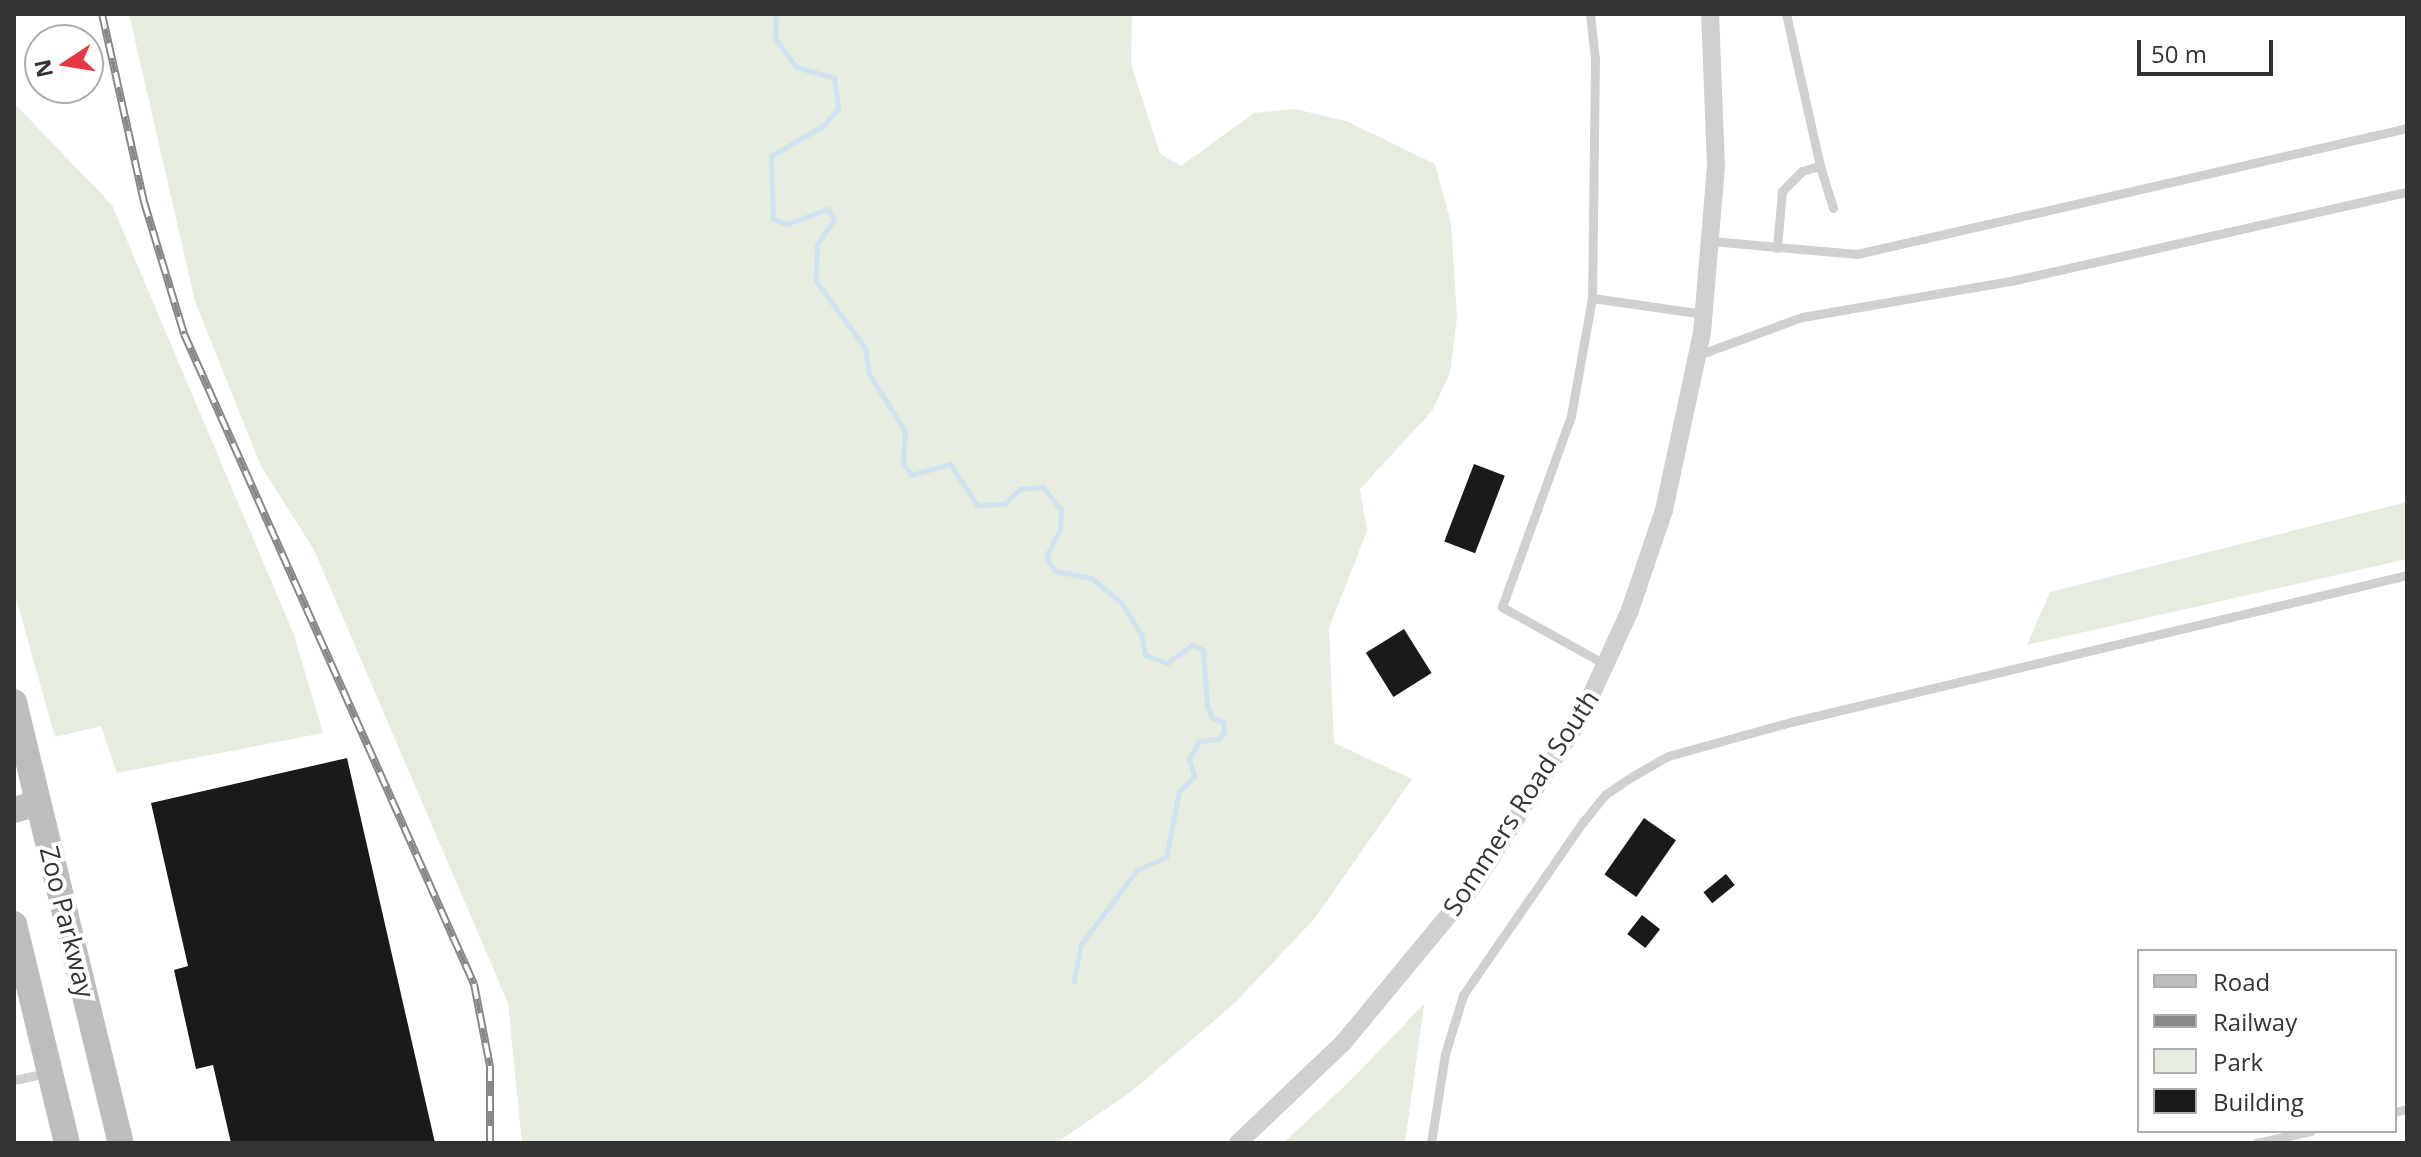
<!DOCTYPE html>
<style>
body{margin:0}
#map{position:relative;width:2421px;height:1157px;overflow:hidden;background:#fff;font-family:"Open Sans",sans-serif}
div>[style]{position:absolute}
.green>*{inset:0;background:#e6ecdf}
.stream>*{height:5px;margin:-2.5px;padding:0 2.5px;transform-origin:2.5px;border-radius:2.5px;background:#cfe2ee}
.building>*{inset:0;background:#1a1a1a;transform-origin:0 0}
.service>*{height:9px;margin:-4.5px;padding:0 4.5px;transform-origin:4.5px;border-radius:4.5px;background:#d0d0d0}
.minor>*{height:18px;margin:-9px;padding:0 9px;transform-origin:9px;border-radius:9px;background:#d0d0d0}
.secondary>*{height:26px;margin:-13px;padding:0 13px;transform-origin:13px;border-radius:13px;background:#bdbdbd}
.rail>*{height:8px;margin-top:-4px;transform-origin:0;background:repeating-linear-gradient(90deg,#fff 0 15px,#888 0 30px);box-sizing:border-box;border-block:2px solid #888}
span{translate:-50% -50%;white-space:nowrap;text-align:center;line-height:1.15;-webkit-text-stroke:8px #fff;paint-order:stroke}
.street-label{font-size:26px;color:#333}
.frame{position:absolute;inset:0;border:16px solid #333;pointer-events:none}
.legend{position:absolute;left:2137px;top:949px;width:260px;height:184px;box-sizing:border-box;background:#fff;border:2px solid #adadad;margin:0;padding:10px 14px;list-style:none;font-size:24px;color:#333}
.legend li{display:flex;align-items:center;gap:16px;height:40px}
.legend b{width:40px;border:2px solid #adadad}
.north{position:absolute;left:24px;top:24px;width:80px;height:80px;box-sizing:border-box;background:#fff;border:2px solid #adadad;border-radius:50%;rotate:258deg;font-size:22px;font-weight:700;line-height:32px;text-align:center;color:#333}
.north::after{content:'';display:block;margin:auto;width:28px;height:36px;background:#e63946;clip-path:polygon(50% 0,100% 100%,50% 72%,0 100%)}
.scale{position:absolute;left:2137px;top:40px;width:136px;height:36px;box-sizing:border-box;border:4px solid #333;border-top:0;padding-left:10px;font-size:24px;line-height:28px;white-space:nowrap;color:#333;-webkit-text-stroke:6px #fff;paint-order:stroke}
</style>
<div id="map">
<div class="green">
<i style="clip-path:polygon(129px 14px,1132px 14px,1131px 64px,1160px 154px,1181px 166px,1254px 113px,1295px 109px,1346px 121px,1435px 164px,1451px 223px,1457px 317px,1450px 373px,1432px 411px,1360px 489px,1367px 531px,1329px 628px,1334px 743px,1412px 779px,1315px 918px,1236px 1002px,1132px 1091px,1056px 1143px,522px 1143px,508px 1003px,314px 550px,261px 466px,195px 301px)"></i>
<i style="clip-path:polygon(14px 103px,112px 205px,294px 635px,323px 733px,117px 773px,101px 726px,55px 737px,14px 591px)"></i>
<i style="clip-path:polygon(2407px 502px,2407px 559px,2027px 645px,2050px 592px)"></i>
<i style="clip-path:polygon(1424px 1004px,1405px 1143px,1283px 1143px,1349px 1082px)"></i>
</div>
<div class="stream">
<i style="left:776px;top:14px;width:24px;rotate:92deg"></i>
<i style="left:775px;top:38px;width:36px;rotate:54deg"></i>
<i style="left:796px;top:67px;width:40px;rotate:16deg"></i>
<i style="left:834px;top:78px;width:30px;rotate:82deg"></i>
<i style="left:838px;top:108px;width:22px;rotate:129deg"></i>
<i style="left:824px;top:125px;width:61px;rotate:149.7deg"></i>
<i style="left:771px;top:156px;width:63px;rotate:88.2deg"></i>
<i style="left:773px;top:219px;width:15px;rotate:20deg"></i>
<i style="left:787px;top:224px;width:44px;rotate:-20.1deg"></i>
<i style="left:828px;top:209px;width:13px;rotate:61deg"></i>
<i style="left:834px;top:220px;width:29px;rotate:125deg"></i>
<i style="left:817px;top:244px;width:37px;rotate:92deg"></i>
<i style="left:816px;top:281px;width:83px;rotate:53.8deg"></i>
<i style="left:865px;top:348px;width:26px;rotate:81deg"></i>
<i style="left:869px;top:374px;width:67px;rotate:57.7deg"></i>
<i style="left:905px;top:431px;width:31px;rotate:94deg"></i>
<i style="left:903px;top:462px;width:15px;rotate:58deg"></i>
<i style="left:911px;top:475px;width:41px;rotate:-15.8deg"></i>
<i style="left:950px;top:464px;width:49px;rotate:56.6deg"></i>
<i style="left:977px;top:505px;width:27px;rotate:-2deg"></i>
<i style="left:1004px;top:504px;width:22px;rotate:-43deg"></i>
<i style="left:1020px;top:489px;width:23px;rotate:-5deg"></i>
<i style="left:1043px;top:487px;width:29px;rotate:52deg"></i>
<i style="left:1061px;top:510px;width:19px;rotate:93deg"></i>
<i style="left:1060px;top:529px;width:31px;rotate:117deg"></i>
<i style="left:1046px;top:557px;width:17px;rotate:57deg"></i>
<i style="left:1055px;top:571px;width:37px;rotate:11deg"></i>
<i style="left:1091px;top:578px;width:38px;rotate:39deg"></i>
<i style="left:1121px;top:602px;width:38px;rotate:58deg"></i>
<i style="left:1141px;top:634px;width:21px;rotate:79deg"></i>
<i style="left:1145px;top:655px;width:23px;rotate:20deg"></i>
<i style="left:1167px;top:663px;width:31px;rotate:-36deg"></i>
<i style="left:1192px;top:645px;width:12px;rotate:24deg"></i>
<i style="left:1203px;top:650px;width:56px;rotate:85.9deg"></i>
<i style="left:1207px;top:706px;width:13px;rotate:67deg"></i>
<i style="left:1212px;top:718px;width:12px;rotate:20deg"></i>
<i style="left:1223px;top:722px;width:10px;rotate:84deg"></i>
<i style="left:1224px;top:732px;width:9px;rotate:126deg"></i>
<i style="left:1219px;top:739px;width:20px;rotate:174deg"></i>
<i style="left:1199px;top:741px;width:20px;rotate:120deg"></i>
<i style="left:1189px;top:758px;width:20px;rotate:75deg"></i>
<i style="left:1194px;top:777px;width:21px;rotate:137deg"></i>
<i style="left:1179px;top:791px;width:67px;rotate:101.1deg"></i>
<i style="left:1166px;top:857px;width:32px;rotate:156deg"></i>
<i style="left:1137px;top:870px;width:93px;rotate:127.1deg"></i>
<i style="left:1081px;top:944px;width:38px;rotate:101deg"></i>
</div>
<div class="building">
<i style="left:1474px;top:464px;width:33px;height:83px;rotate:21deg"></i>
<i style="left:1404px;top:629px;width:52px;height:45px;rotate:58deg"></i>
<i style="clip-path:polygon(347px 758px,435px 1143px,231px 1143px,213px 1065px,196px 1069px,174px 970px,188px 966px,151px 803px)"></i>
<i style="left:1644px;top:818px;width:39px;height:69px;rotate:35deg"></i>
<i style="left:1726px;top:874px;width:14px;height:29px;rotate:51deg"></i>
<i style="left:1642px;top:915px;width:23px;height:24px;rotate:38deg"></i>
</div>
<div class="service">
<i style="left:1590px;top:14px;width:45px;rotate:83.7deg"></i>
<i style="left:1595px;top:59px;width:239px;rotate:90.7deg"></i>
<i style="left:1592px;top:298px;width:120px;rotate:100.1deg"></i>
<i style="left:1571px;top:416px;width:203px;rotate:109.9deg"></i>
<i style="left:1502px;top:607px;width:119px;rotate:29.1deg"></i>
<i style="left:1820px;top:166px;width:44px;rotate:72.8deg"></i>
<i style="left:1711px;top:241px;width:147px;rotate:5.1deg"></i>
<i style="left:1857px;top:254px;width:564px;rotate:-12.9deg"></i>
<i style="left:1777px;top:248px;width:57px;rotate:-85deg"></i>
<i style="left:1782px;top:191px;width:28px;rotate:-45deg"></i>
<i style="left:1802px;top:171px;width:19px;rotate:-16deg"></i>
<i style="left:1820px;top:166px;width:156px;rotate:-102.6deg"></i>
<i style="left:1592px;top:298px;width:113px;rotate:8.1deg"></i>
<i style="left:1698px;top:355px;width:111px;rotate:-20.1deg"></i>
<i style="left:1802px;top:317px;width:212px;rotate:-9.8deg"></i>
<i style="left:2011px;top:281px;width:406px;rotate:-12.7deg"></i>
<i style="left:14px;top:1080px;width:33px;rotate:-12deg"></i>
<i style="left:2395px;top:1112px;width:12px;rotate:-14deg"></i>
<i style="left:1431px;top:1143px;width:90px;rotate:-81.1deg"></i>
<i style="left:1445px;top:1054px;width:62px;rotate:-73deg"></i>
<i style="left:1463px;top:995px;width:211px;rotate:-55.3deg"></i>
<i style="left:1583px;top:822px;width:36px;rotate:-51deg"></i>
<i style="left:1606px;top:794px;width:32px;rotate:-34deg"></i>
<i style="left:1633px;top:776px;width:40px;rotate:-29.7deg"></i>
<i style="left:1668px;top:756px;width:128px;rotate:-15.5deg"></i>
<i style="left:1791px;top:722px;width:633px;rotate:-13.42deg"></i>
<i style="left:2256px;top:1143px;width:56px;rotate:-12.3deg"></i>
</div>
<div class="minor">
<i style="left:1238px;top:1143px;width:145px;rotate:-43.6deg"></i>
<i style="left:1343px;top:1043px;width:204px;rotate:-50.4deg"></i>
<i style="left:1473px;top:886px;width:203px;rotate:-57.5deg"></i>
<i style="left:1582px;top:715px;width:115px;rotate:-65.4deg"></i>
<i style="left:1630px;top:610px;width:106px;rotate:-71.2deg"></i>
<i style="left:1664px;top:510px;width:181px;rotate:-77.9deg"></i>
<i style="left:1702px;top:333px;width:167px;rotate:-85.2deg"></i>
<i style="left:1716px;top:167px;width:153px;rotate:-92.2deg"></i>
</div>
<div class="secondary">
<i style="left:14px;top:702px;width:454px;rotate:76.4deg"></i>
<i style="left:14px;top:810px;width:25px;rotate:-16deg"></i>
<i style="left:14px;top:924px;width:225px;rotate:76.4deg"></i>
</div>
<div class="rail">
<i style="left:102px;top:14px;width:193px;rotate:77.4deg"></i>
<i style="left:144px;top:202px;width:138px;rotate:73.1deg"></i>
<i style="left:184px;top:334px;width:712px;rotate:65.96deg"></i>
<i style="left:474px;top:984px;width:84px;rotate:79deg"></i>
<i style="left:490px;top:1066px;width:77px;rotate:90deg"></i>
</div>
<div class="street-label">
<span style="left:1521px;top:803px;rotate:-57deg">Sommers Road South</span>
<span style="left:67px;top:922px;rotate:76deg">Zoo Parkway</span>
</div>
<div class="frame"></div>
<ul class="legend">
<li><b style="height:10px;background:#bdbdbd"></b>Road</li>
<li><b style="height:10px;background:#888"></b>Railway</li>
<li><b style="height:22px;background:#e6ecdf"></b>Park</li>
<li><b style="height:22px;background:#1a1a1a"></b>Building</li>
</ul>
<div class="north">N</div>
<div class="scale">50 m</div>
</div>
